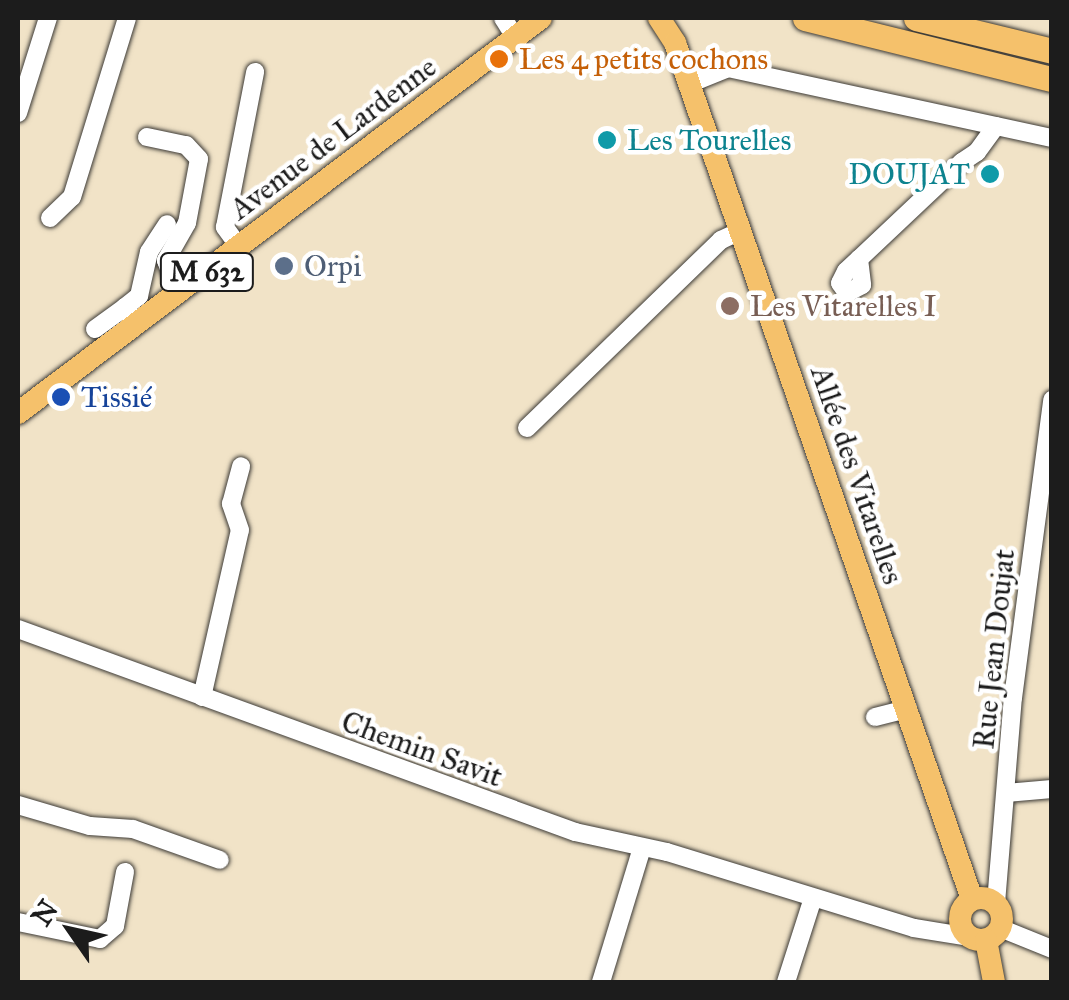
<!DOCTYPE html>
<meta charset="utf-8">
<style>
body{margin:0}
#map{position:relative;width:1069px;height:1000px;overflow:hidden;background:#f1e3c7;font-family:"IM FELL Great Primer",serif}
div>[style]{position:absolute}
.roads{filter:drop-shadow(0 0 2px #3c3a36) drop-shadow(0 0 2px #3c3a36)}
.minor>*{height:18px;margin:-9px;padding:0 9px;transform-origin:9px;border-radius:9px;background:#fff}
.major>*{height:22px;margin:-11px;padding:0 11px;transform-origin:11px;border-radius:11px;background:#f5c16b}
.major>.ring{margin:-11px;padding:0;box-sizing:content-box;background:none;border:22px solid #f5c16b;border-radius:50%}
.highway>*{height:25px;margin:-12.5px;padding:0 12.5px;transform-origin:12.5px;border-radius:12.5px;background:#f5c16b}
.dots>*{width:28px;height:28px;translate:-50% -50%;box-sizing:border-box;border:5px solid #fff;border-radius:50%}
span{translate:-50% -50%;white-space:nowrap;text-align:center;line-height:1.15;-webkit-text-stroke:9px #fff;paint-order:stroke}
.shield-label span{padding:2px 8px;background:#fff;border:2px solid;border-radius:8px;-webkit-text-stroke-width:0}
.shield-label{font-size:28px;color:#1c1c1c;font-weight:700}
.food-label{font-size:30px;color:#c56008}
.left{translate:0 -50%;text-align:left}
.street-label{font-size:30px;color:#1c1c1c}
.culture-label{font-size:30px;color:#0d838f}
.right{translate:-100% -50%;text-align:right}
.service-label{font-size:30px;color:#4e5e75}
.education-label{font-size:30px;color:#785e54}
.transit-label{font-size:30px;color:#164399}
.frame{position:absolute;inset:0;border:20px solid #1c1c1c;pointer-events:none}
.north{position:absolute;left:20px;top:880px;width:100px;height:100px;-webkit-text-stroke:8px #fff;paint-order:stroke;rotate:304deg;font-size:28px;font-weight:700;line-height:40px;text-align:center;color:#1c1c1c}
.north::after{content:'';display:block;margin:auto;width:35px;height:45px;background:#1c1c1c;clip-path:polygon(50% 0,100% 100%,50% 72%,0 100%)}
</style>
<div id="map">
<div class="roads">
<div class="minor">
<i style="left:503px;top:18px;width:22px;rotate:58deg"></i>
<i style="left:689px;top:84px;width:42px;rotate:-22.3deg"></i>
<i style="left:728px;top:68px;width:331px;rotate:12.2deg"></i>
<i style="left:18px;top:113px;width:100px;rotate:-72.5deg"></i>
<i style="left:147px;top:137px;width:40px;rotate:12deg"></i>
<i style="left:186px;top:145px;width:19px;rotate:47deg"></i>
<i style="left:199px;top:159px;width:65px;rotate:100.6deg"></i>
<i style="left:187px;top:223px;width:43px;rotate:119.6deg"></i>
<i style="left:166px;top:260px;width:36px;rotate:71deg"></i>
<i style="left:50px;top:218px;width:30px;rotate:-44deg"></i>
<i style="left:72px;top:197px;width:187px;rotate:-72.9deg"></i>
<i style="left:240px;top:248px;width:26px;rotate:-126deg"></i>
<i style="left:225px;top:227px;width:158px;rotate:-79deg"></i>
<i style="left:859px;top:259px;width:26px;rotate:83deg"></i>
<i style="left:862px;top:285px;width:17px;rotate:152deg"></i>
<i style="left:847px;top:293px;width:12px;rotate:-125deg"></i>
<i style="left:840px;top:283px;width:13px;rotate:-63deg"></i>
<i style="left:846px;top:271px;width:18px;rotate:-43deg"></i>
<i style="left:859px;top:259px;width:141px;rotate:-43.3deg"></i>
<i style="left:962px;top:162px;width:18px;rotate:-34deg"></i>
<i style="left:977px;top:152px;width:32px;rotate:-54deg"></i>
<i style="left:125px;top:307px;width:18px;rotate:-38deg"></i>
<i style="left:139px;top:296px;width:45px;rotate:-77.2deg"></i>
<i style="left:149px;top:252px;width:33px;rotate:-57deg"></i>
<i style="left:95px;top:329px;width:37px;rotate:-36deg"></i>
<i style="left:125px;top:307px;width:11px;rotate:56deg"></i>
<i style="left:527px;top:428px;width:270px;rotate:-44.1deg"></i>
<i style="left:721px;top:240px;width:21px;rotate:-25deg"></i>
<i style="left:18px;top:629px;width:593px;rotate:20.02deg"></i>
<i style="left:575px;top:832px;width:94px;rotate:12.3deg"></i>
<i style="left:667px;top:852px;width:258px;rotate:17.1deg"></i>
<i style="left:914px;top:928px;width:57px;rotate:9.1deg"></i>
<i style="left:202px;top:697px;width:171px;rotate:-77.2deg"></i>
<i style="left:240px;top:530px;width:28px;rotate:-109deg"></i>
<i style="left:231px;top:504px;width:39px;rotate:-75deg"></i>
<i style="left:875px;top:717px;width:34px;rotate:-14deg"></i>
<i style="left:1006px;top:793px;width:46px;rotate:-5deg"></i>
<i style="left:18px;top:805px;width:75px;rotate:16.3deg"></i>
<i style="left:90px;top:826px;width:43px;rotate:4deg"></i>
<i style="left:133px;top:829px;width:92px;rotate:19.6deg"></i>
<i style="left:996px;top:903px;width:206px;rotate:-85.3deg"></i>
<i style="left:1013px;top:698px;width:301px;rotate:-82.5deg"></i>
<i style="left:18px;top:922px;width:84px;rotate:11.7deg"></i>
<i style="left:100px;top:939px;width:20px;rotate:-41deg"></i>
<i style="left:115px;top:926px;width:55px;rotate:-79.5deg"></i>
<i style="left:1000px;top:928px;width:56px;rotate:22deg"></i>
<i style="left:601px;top:982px;width:137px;rotate:-73deg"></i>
<i style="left:786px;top:982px;width:88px;rotate:-72.2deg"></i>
</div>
<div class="major">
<i style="left:659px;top:18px;width:30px;rotate:57deg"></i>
<i style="left:675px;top:43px;width:906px;rotate:70.87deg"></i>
<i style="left:18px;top:413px;width:655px;rotate:-37.06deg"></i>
<i class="ring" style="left:960px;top:898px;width:20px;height:20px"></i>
<i style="left:986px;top:940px;width:43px;rotate:79.2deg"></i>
</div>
<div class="highway">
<i style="left:805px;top:18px;width:254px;rotate:13.9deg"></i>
<i style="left:916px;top:18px;width:140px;rotate:13.6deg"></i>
</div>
</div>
<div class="dots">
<i style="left:499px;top:59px;background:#e8710a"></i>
<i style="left:607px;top:140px;background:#0f9aa8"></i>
<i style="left:990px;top:174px;background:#0f9aa8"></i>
<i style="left:284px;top:266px;background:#5c6f8a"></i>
<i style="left:730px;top:306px;background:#8d6e63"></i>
<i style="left:61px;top:397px;background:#1a4fb4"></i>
</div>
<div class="shield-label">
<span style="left:207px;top:272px">M 632</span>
</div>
<div class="food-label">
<span class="left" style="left:519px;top:59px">Les 4 petits cochons</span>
</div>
<div class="street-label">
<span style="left:333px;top:138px;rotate:-37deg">Avenue de Lardenne</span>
<span style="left:857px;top:475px;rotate:71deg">Allée des Vitarelles</span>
<span style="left:994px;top:649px;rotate:-84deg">Rue Jean Doujat</span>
<span style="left:422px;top:749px;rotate:20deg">Chemin Savit</span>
</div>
<div class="culture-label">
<span class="left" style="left:627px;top:140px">Les Tourelles</span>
<span class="right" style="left:970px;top:174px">DOUJAT</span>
</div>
<div class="service-label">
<span class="left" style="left:304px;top:266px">Orpi</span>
</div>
<div class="education-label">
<span class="left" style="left:750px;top:306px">Les Vitarelles I</span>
</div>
<div class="transit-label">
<span class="left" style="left:81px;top:397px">Tissié</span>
</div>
<div class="frame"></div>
<div class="north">N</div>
</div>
